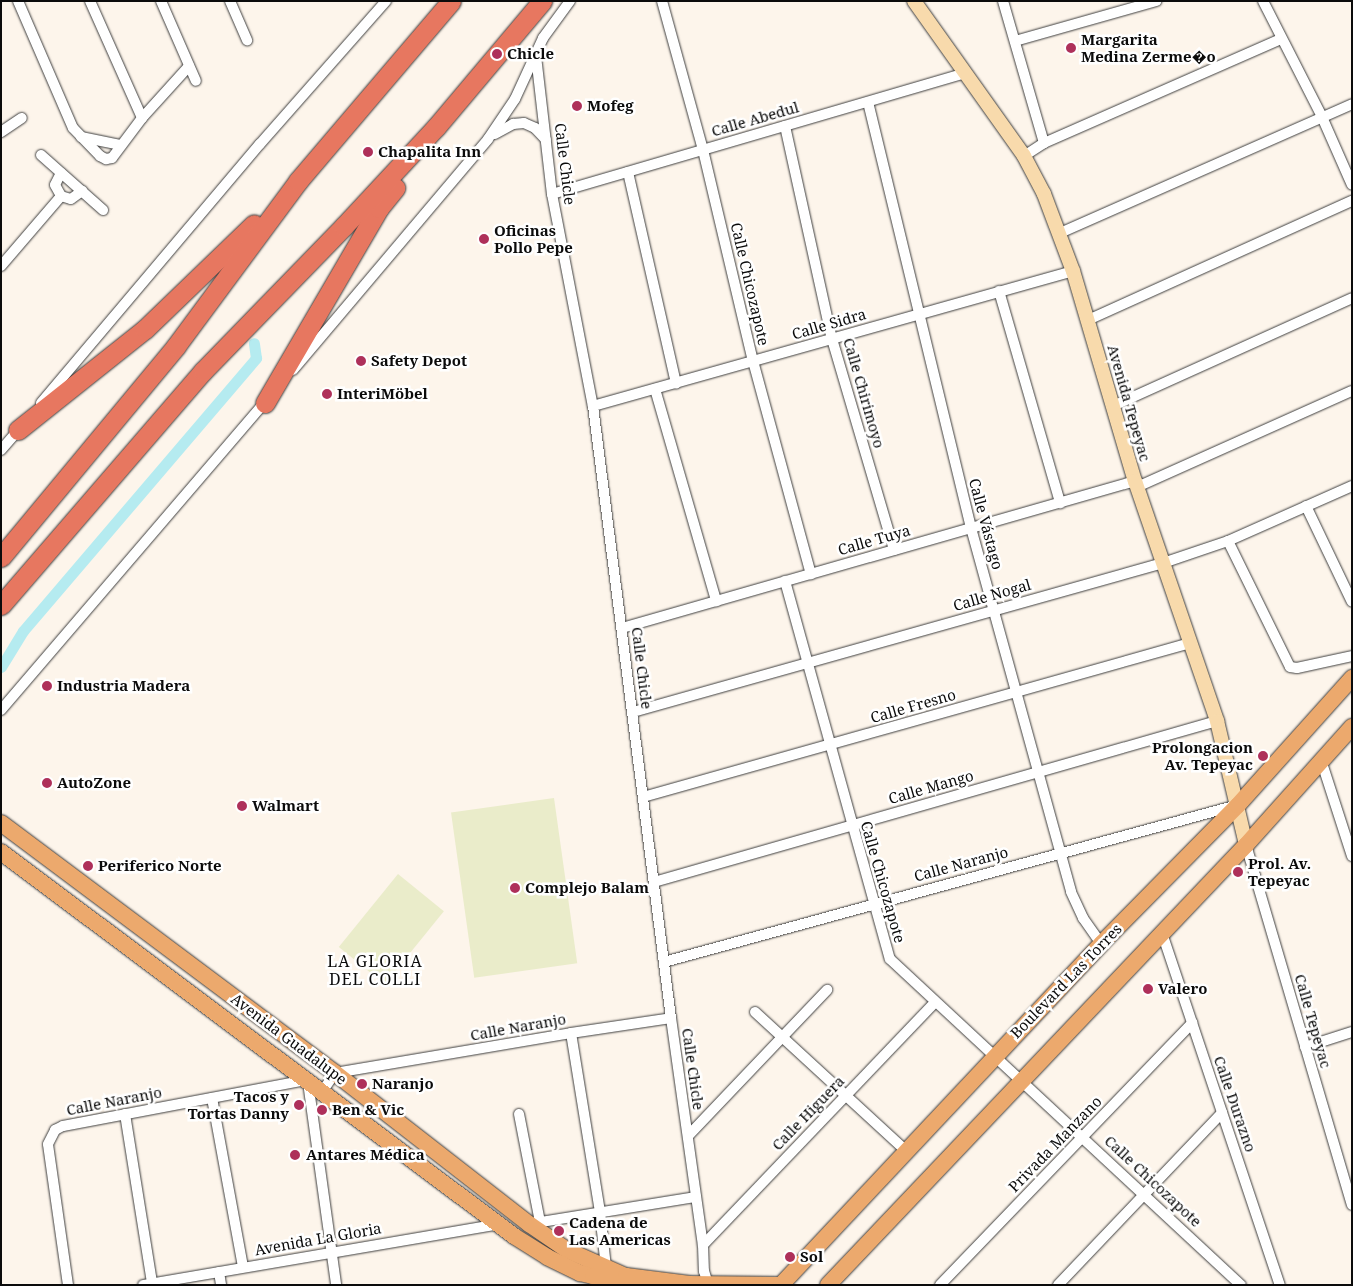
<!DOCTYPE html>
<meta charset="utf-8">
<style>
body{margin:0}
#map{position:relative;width:1353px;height:1286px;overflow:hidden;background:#fdf5eb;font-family:"Noto Serif",serif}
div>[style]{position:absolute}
.pitch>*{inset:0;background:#eaecca;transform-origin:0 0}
.canal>*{height:11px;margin:-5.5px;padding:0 5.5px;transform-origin:5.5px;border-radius:5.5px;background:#b5ebf0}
.roads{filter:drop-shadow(0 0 1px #3e3e3e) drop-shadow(0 0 1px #3e3e3e)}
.street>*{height:10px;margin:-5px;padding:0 5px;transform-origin:5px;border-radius:5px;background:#fff}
.secondary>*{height:14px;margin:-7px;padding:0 7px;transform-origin:7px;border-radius:7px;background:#f8daac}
.primary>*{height:16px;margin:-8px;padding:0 8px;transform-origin:8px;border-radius:8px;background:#eca96d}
.highway>*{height:19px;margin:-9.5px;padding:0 9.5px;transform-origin:9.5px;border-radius:9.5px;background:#e77760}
.dots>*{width:14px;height:14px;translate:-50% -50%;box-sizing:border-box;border:2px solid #fff;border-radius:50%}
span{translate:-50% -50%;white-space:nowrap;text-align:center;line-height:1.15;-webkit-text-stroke:5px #fff;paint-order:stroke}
.poi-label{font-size:15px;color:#0b0b0b;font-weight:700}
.left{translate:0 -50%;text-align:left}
.right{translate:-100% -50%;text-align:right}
.street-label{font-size:15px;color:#0b0b0b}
.neighbourhood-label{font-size:16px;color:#0b0b0b;letter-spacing:1px}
.frame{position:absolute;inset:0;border:2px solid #0b0b0b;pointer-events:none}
</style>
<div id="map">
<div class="pitch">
<i style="left:554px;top:798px;width:167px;height:104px;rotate:82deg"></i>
<i style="left:398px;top:874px;width:59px;height:94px;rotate:39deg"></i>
</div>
<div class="canal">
<i style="left:1px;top:667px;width:42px;rotate:-58.6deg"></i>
<i style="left:23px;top:631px;width:359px;rotate:-49.5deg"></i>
<i style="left:256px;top:358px;width:15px;rotate:-98deg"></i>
</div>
<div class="roads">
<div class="street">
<i style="left:18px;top:1px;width:138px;rotate:66.6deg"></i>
<i style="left:73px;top:128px;width:39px;rotate:46deg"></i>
<i style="left:100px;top:156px;width:7px;rotate:27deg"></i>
<i style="left:106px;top:159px;width:6px;rotate:-9deg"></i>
<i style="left:112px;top:158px;width:50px;rotate:-53.1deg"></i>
<i style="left:142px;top:118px;width:70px;rotate:-47.9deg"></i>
<i style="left:90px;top:1px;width:128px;rotate:66deg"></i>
<i style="left:161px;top:1px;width:87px;rotate:66.4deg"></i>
<i style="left:230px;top:1px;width:43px;rotate:66.4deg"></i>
<i style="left:662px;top:1px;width:155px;rotate:74.6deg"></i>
<i style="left:703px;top:150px;width:217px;rotate:76.7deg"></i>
<i style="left:753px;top:361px;width:221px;rotate:74.8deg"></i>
<i style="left:1003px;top:1px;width:148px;rotate:73.9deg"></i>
<i style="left:1044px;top:143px;width:24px;rotate:147deg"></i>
<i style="left:1263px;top:1px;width:130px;rotate:63deg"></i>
<i style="left:1322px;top:117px;width:74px;rotate:66.2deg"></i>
<i style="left:1015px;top:41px;width:147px;rotate:-15.8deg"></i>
<i style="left:536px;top:56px;width:139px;rotate:83.4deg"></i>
<i style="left:552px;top:194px;width:216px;rotate:79.1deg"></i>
<i style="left:593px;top:406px;width:617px;rotate:82.74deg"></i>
<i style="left:671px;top:1018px;width:229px;rotate:82deg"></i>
<i style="left:703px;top:1245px;width:26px;rotate:88deg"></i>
<i style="left:704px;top:1271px;width:14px;rotate:73deg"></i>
<i style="left:868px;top:102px;width:438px;rotate:76.4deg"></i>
<i style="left:971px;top:528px;width:377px;rotate:74.6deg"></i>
<i style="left:1071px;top:892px;width:29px;rotate:65deg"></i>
<i style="left:1083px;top:918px;width:32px;rotate:55deg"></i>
<i style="left:785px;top:126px;width:218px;rotate:77.6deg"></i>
<i style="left:832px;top:339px;width:220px;rotate:73.6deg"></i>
<i style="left:1px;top:132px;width:25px;rotate:-34deg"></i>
<i style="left:495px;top:134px;width:21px;rotate:-29deg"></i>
<i style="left:513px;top:124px;width:11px;rotate:-5deg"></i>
<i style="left:524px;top:123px;width:12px;rotate:24deg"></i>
<i style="left:535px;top:128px;width:16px;rotate:47deg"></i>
<i style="left:81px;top:137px;width:41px;rotate:11.3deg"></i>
<i style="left:1044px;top:143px;width:259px;rotate:-23.7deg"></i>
<i style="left:41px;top:155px;width:83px;rotate:41.6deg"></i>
<i style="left:628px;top:172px;width:217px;rotate:77.2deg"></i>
<i style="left:61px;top:173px;width:13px;rotate:117deg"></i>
<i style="left:55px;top:185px;width:13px;rotate:61deg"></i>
<i style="left:61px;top:196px;width:10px;rotate:17deg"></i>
<i style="left:71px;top:199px;width:14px;rotate:-36deg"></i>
<i style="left:552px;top:194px;width:430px;rotate:-16.3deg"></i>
<i style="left:1060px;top:233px;width:319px;rotate:-23.8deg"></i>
<i style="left:1px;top:266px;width:92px;rotate:-49.4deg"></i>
<i style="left:999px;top:291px;width:221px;rotate:73.9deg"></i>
<i style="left:1088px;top:320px;width:290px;rotate:-24.3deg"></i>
<i style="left:293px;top:370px;width:302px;rotate:-49.8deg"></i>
<i style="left:488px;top:139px;width:48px;rotate:-56deg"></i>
<i style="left:515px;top:99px;width:67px;rotate:-65.3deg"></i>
<i style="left:543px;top:38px;width:46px;rotate:-53.9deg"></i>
<i style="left:655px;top:389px;width:221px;rotate:73.9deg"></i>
<i style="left:41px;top:403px;width:339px;rotate:-49.8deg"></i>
<i style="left:260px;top:144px;width:191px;rotate:-48.6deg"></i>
<i style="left:593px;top:406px;width:499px;rotate:-15.7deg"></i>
<i style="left:1113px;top:406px;width:262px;rotate:-24.3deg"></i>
<i style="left:1px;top:450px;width:30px;rotate:-49deg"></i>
<i style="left:1137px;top:487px;width:235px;rotate:-24.1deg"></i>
<i style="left:1306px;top:506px;width:106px;rotate:64.4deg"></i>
<i style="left:1228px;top:541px;width:140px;rotate:63.8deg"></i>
<i style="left:1290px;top:667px;width:7px;rotate:8deg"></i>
<i style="left:1297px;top:668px;width:56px;rotate:-12.3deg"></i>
<i style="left:785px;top:581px;width:392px;rotate:74.5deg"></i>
<i style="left:890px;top:959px;width:479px;rotate:42.9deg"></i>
<i style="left:622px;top:628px;width:534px;rotate:-15.99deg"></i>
<i style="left:1px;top:710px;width:408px;rotate:-49.4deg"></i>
<i style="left:633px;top:712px;width:551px;rotate:-15.7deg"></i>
<i style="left:1163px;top:563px;width:69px;rotate:-18.7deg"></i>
<i style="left:1228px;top:541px;width:136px;rotate:-23.9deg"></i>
<i style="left:1321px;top:760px;width:101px;rotate:72.1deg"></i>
<i style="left:643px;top:797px;width:568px;rotate:-15.72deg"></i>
<i style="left:1246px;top:845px;width:375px;rotate:73.6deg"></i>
<i style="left:654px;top:882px;width:586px;rotate:-15.96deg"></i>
<i style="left:1162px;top:933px;width:371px;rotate:71.5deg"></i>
<i style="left:664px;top:962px;width:591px;rotate:-15.31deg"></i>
<i style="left:755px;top:1012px;width:205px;rotate:42.6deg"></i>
<i style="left:571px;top:1033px;width:182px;rotate:80.8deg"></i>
<i style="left:600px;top:1213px;width:72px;rotate:83.7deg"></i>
<i style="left:1305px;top:1047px;width:49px;rotate:-17.7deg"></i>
<i style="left:308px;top:1082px;width:205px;rotate:82.1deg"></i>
<i style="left:322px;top:1092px;width:23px;rotate:-56deg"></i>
<i style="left:335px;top:1073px;width:239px;rotate:-9.6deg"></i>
<i style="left:571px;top:1033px;width:101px;rotate:-8.5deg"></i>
<i style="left:212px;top:1098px;width:172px;rotate:79.6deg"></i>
<i style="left:125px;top:1114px;width:171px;rotate:80.9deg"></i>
<i style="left:519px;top:1114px;width:110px;rotate:79deg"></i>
<i style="left:688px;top:1136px;width:202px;rotate:-46.4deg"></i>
<i style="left:529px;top:1224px;width:169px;rotate:-9.2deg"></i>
<i style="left:703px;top:1245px;width:336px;rotate:-46.3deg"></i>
<i style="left:219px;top:1272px;width:13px;rotate:81deg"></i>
<i style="left:68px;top:1285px;width:142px;rotate:-98.1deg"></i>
<i style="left:48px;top:1144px;width:16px;rotate:-63deg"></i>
<i style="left:55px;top:1130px;width:9px;rotate:-27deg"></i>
<i style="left:63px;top:1126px;width:247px;rotate:-10.7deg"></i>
<i style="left:143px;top:1285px;width:360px;rotate:-9.7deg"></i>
<i style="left:940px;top:1285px;width:364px;rotate:-46.1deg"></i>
<i style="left:1058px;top:1285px;width:238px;rotate:-46.4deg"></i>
</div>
<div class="secondary">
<i style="left:914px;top:1px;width:190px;rotate:54.6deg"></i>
<i style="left:1024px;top:156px;width:43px;rotate:62.2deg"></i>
<i style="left:1044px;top:194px;width:82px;rotate:69.4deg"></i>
<i style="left:1073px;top:271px;width:219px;rotate:73.6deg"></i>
<i style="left:1135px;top:481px;width:254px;rotate:71.1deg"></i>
<i style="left:1217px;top:721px;width:127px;rotate:76.8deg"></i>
</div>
<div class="primary">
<i style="left:1px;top:823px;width:417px;rotate:36.8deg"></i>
<i style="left:335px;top:1073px;width:246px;rotate:37.9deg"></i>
<i style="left:529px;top:1224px;width:46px;rotate:34.4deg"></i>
<i style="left:567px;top:1250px;width:64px;rotate:24.1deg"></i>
<i style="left:1px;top:852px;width:641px;rotate:36.82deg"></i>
<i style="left:514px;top:1236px;width:39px;rotate:32deg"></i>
<i style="left:547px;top:1257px;width:37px;rotate:26deg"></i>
<i style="left:580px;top:1273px;width:13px;rotate:13deg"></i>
<i style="left:593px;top:1276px;width:33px"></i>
<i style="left:626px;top:1276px;width:64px;rotate:7.2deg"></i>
<i style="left:689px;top:1284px;width:89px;rotate:0.6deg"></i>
<i style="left:781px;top:1285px;width:468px;rotate:-46.8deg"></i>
<i style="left:1101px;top:944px;width:195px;rotate:-45.4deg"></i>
<i style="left:1238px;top:805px;width:171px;rotate:-48.1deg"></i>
<i style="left:828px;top:1285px;width:607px;rotate:-46.47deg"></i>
<i style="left:1246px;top:845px;width:159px;rotate:-48.1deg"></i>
</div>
<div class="highway">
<i style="left:265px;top:403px;width:226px;rotate:-59.7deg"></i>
<i style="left:379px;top:208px;width:26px;rotate:-51deg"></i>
<i style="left:18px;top:430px;width:162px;rotate:-38.5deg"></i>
<i style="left:145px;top:329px;width:151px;rotate:-43.9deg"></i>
<i style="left:1px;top:557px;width:274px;rotate:-50.3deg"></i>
<i style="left:176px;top:346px;width:205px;rotate:-53.5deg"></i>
<i style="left:298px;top:181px;width:236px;rotate:-49.6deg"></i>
<i style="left:1px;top:605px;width:309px;rotate:-49.2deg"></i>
<i style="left:203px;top:371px;width:202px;rotate:-45.8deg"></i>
<i style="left:344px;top:226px;width:135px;rotate:-47.1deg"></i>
<i style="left:436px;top:127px;width:165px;rotate:-49.9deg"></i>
</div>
</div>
<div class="dots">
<i style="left:1071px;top:48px;background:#ae305a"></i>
<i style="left:497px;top:54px;background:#ae305a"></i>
<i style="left:577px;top:106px;background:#ae305a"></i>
<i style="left:368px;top:152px;background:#ae305a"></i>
<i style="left:484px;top:239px;background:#ae305a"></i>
<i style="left:361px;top:361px;background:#ae305a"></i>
<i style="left:327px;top:394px;background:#ae305a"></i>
<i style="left:47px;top:686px;background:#ae305a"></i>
<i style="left:1263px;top:756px;background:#ae305a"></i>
<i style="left:47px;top:783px;background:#ae305a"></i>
<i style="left:242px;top:806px;background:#ae305a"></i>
<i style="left:88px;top:866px;background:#ae305a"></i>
<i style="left:1238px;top:872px;background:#ae305a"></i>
<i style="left:515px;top:888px;background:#ae305a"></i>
<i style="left:1148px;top:989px;background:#ae305a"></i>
<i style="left:362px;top:1084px;background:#ae305a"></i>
<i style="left:299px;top:1105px;background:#ae305a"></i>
<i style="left:322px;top:1110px;background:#ae305a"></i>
<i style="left:295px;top:1155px;background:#ae305a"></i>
<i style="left:559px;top:1231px;background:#ae305a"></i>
<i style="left:790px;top:1257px;background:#ae305a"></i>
</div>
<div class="poi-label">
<span class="left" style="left:1081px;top:48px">Margarita<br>Medina Zerme�o</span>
<span class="left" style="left:507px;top:54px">Chicle</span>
<span class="left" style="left:587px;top:106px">Mofeg</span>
<span class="left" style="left:378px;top:152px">Chapalita Inn</span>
<span class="left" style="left:494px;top:239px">Oficinas<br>Pollo Pepe</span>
<span class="left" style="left:371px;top:361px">Safety Depot</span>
<span class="left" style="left:337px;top:394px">InteriMöbel</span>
<span class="left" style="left:57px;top:686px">Industria Madera</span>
<span class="right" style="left:1253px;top:756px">Prolongacion<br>Av. Tepeyac</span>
<span class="left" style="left:57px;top:783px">AutoZone</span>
<span class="left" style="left:252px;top:806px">Walmart</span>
<span class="left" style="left:1248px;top:872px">Prol. Av.<br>Tepeyac</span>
<span class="left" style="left:98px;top:866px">Periferico Norte</span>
<span class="left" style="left:525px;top:888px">Complejo Balam</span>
<span class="left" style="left:1158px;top:989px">Valero</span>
<span class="left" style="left:372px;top:1084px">Naranjo</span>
<span class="right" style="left:289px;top:1105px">Tacos y<br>Tortas Danny</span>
<span class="left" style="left:332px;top:1110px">Ben &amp; Vic</span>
<span class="left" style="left:306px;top:1155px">Antares Médica</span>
<span class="left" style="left:569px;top:1231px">Cadena de<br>Las Americas</span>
<span class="left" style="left:800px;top:1257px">Sol</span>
</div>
<div class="street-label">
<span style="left:755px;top:119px;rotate:-16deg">Calle Abedul</span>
<span style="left:565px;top:164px;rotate:83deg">Calle Chicle</span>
<span style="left:750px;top:284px;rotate:77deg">Calle Chicozapote</span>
<span style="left:829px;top:324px;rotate:-16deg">Calle Sidra</span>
<span style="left:864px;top:393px;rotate:74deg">Calle Chirimoyo</span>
<span style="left:1129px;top:403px;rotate:74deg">Avenida Tepeyac</span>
<span style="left:986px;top:524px;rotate:75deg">Calle Vástago</span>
<span style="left:874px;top:540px;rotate:-16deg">Calle Tuya</span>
<span style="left:992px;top:595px;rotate:-16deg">Calle Nogal</span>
<span style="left:642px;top:668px;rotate:83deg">Calle Chicle</span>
<span style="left:913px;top:706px;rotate:-16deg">Calle Fresno</span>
<span style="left:931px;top:787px;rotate:-16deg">Calle Mango</span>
<span style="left:961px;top:864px;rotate:-15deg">Calle Naranjo</span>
<span style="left:883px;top:882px;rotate:74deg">Calle Chicozapote</span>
<span style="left:1066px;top:981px;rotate:-46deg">Boulevard Las Torres</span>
<span style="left:1313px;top:1021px;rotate:74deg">Calle Tepeyac</span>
<span style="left:518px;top:1027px;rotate:-10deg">Calle Naranjo</span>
<span style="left:289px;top:1039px;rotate:37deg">Avenida Guadalupe</span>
<span style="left:693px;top:1069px;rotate:82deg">Calle Chicle</span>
<span style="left:114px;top:1101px;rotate:-11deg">Calle Naranjo</span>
<span style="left:1235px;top:1104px;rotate:71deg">Calle Durazno</span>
<span style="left:808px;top:1113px;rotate:-46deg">Calle Higuera</span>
<span style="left:1055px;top:1144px;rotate:-46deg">Privada Manzano</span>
<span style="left:1153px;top:1181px;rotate:43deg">Calle Chicozapote</span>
<span style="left:318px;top:1239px;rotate:-10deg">Avenida La Gloria</span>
</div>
<div class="neighbourhood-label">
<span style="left:375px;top:970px">LA GLORIA<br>DEL COLLI</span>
</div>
<div class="frame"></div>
</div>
